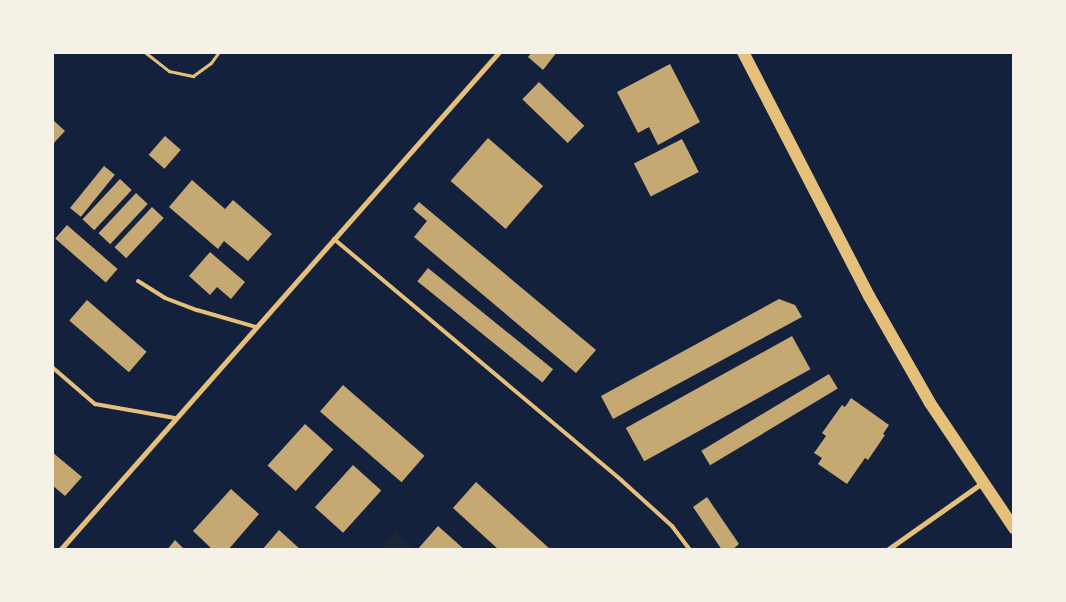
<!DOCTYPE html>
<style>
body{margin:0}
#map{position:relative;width:1066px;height:602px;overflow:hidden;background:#14213d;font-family:"DejaVu Sans",sans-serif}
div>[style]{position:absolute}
.green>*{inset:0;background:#1d2539}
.building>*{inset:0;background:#c6a872;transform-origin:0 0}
.path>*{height:2.5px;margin:-1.25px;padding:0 1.25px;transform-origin:1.25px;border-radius:1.25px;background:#e5c07b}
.service>*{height:4px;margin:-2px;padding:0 2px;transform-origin:2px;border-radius:2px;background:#e5c07b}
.minor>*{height:5px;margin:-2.5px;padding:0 2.5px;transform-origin:2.5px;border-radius:2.5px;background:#e5c07b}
.trunk>*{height:12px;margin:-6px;padding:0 6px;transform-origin:6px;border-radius:6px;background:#e5c07b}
span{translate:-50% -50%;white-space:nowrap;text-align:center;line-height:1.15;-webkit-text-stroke:5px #f6f1e7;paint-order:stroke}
.frame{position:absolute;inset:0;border:54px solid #f6f1e7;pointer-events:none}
</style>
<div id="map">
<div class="green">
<i style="clip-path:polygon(396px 532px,415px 549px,381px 549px)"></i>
</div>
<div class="building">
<i style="clip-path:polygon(532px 52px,557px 52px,543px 70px,528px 57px)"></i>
<i style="clip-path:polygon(670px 64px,700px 122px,658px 145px,649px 127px,638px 133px,617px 92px)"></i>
<i style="left:539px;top:82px;width:63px;height:24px;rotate:44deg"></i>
<i style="clip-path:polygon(52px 119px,65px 131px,52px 145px)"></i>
<i style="left:165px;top:136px;width:21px;height:25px;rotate:41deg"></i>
<i style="left:488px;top:138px;width:73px;height:57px;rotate:41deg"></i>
<i style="left:682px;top:139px;width:37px;height:54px;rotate:63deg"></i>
<i style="left:104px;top:166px;width:14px;height:54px;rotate:39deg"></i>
<i style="left:120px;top:179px;width:16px;height:55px;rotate:43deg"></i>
<i style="clip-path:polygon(192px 180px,225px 209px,233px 200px,272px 234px,248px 261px,224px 241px,218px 249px,169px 207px)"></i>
<i style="left:136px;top:193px;width:16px;height:55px;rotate:43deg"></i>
<i style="clip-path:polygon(419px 202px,596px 350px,576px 373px,414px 237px,427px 221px,413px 209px)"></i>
<i style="left:152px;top:207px;width:16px;height:55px;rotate:43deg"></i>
<i style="left:67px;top:225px;width:67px;height:18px;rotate:41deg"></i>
<i style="clip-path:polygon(210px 252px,245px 282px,231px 299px,217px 287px,210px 295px,189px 276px)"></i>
<i style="left:428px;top:268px;width:161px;height:17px;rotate:39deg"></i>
<i style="clip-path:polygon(779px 299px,795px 305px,802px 317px,613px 419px,601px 396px)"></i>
<i style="left:87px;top:300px;width:79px;height:27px;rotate:41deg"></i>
<i style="left:792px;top:336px;width:38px;height:190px;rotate:61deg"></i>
<i style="left:829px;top:374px;width:17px;height:149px;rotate:59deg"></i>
<i style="left:343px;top:385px;width:108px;height:35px;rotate:41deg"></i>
<i style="clip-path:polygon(851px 398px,889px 425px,883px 434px,885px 435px,868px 460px,865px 458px,847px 484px,818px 464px,822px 458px,814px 453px,826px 436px,822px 433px,842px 405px,845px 407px)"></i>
<i style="left:305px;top:424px;width:38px;height:56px;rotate:42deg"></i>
<i style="clip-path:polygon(52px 452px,82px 477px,65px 496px,52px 485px)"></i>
<i style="left:353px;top:465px;width:38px;height:57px;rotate:42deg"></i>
<i style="clip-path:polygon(476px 482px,551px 550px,499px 550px,453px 508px)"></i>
<i style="clip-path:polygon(231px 489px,259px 514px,228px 550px,213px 550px,193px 531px)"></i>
<i style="clip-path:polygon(707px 497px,739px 544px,732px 550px,722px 550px,693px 507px)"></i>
<i style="clip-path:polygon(438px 526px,465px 550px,417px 550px)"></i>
<i style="clip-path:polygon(279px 530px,301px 550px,262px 550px)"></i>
<i style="clip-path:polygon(175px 540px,185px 550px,167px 550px)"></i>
</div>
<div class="path">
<i style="left:145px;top:52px;width:31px;rotate:38deg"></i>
<i style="left:169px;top:71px;width:25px;rotate:12deg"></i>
<i style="left:193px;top:76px;width:22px;rotate:-36deg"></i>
<i style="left:211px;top:63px;width:14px;rotate:-54deg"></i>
</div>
<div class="service">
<i style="left:334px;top:239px;width:375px;rotate:40deg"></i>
<i style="left:621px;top:480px;width:69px;rotate:42deg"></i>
<i style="left:672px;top:526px;width:30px;rotate:53deg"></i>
<i style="left:138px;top:281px;width:32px;rotate:32deg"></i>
<i style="left:165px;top:298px;width:34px;rotate:21deg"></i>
<i style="left:197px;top:310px;width:61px;rotate:16.1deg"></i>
<i style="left:52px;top:367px;width:57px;rotate:40.7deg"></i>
<i style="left:95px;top:404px;width:81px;rotate:9.9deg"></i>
</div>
<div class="minor">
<i style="left:60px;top:550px;width:664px;rotate:-48.6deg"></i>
<i style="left:887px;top:550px;width:116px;rotate:-35.2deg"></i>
</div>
<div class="trunk">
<i style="left:743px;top:52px;width:275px;rotate:62.7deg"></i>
<i style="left:869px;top:296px;width:123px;rotate:60.3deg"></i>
<i style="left:930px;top:403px;width:151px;rotate:56.1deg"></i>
</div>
<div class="frame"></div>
</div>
